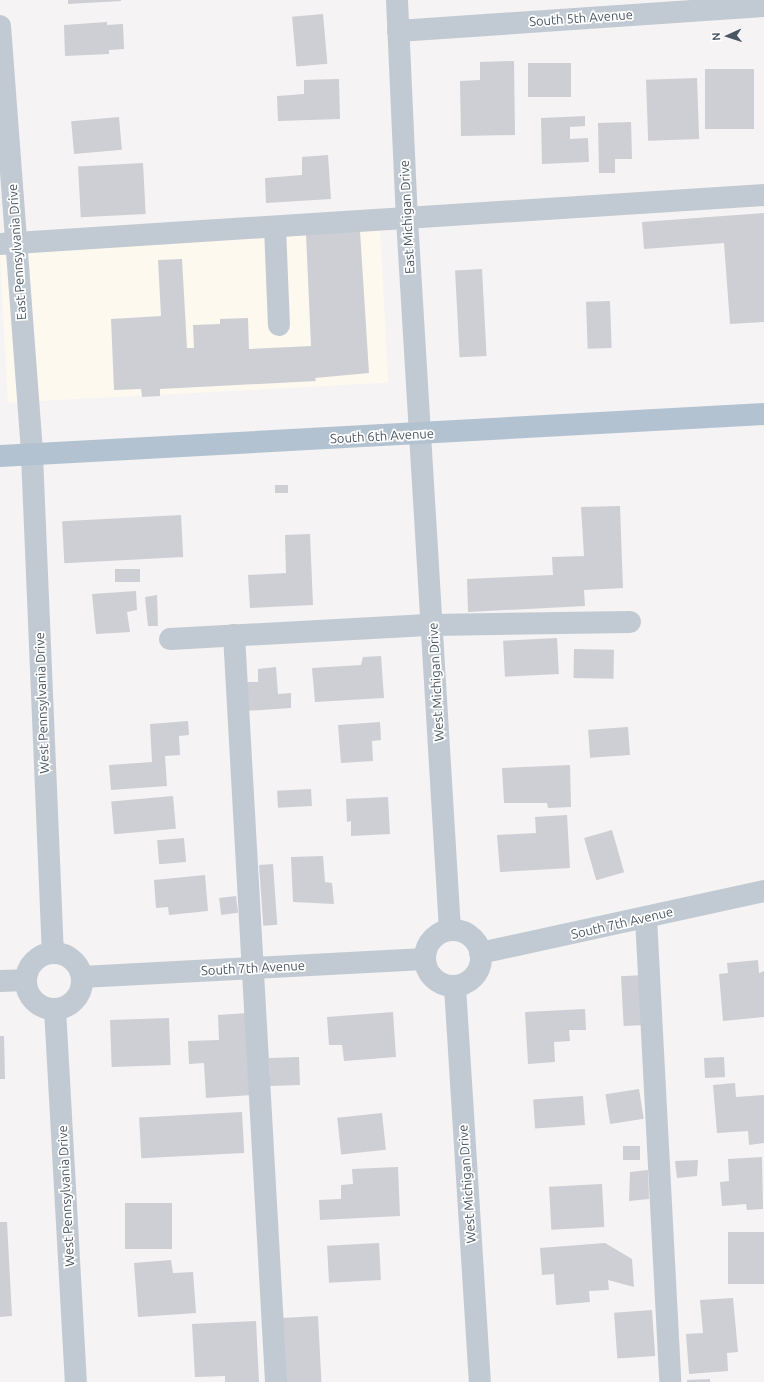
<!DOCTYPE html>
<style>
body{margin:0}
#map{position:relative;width:764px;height:1382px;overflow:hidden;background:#f5f3f3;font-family:Ubuntu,sans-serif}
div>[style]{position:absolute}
.commercial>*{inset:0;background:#fdf9ef;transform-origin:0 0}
.building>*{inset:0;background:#cdcfd5;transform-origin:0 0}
.minor>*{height:22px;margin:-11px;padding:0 11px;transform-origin:11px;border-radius:11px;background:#c1cad2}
.minor>.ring{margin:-11px;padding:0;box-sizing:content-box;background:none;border:22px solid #c1cad2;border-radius:50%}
.major>*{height:22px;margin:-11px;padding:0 11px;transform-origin:11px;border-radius:11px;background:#b3c2d1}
span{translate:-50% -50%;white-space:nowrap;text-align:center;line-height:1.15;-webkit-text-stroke:3.5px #fff;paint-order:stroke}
.street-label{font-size:13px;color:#4a5661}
.north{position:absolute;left:708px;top:16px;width:40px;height:40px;-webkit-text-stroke:3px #fff;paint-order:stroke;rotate:267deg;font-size:11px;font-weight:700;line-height:16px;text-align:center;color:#4a5661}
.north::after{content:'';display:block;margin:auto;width:14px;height:18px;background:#4a5661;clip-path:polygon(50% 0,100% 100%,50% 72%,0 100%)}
</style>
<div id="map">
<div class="commercial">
<i style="left:380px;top:226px;width:157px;height:381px;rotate:87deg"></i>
</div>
<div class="building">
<i style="clip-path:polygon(68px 0,121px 0,121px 1px,68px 4px)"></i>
<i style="left:323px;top:14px;width:50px;height:31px;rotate:85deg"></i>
<i style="clip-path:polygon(107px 22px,107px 25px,123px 24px,124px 49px,109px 50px,109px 54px,65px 56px,64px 25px)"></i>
<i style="clip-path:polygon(514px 61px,515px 135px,461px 136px,460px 81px,480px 80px,480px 62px)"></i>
<i style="left:528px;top:63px;width:43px;height:34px"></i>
<i style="left:705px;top:69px;width:49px;height:60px"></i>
<i style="left:697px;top:78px;width:61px;height:51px;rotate:88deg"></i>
<i style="clip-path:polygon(339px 79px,340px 119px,278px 121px,277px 96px,304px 94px,304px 80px)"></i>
<i style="clip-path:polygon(585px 116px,585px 126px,570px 127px,570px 139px,588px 138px,589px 162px,542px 164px,541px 118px)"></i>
<i style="left:119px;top:117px;width:33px;height:48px;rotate:85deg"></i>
<i style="clip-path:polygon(631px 122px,632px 159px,615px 159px,615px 173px,599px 173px,598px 123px)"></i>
<i style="clip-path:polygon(328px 155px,331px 199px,266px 203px,265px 178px,302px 175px,302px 157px)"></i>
<i style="left:143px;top:163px;width:51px;height:65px;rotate:87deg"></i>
<i style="clip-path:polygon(764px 213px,764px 322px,730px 324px,724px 243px,644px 249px,642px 222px)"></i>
<i style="clip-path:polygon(360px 231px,369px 373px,315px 378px,316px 381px,160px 389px,160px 396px,142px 397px,141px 389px,114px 390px,111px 319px,161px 316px,158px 260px,182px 259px,187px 348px,194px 348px,193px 325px,220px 324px,220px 319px,248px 318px,249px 349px,311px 346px,306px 234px)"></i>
<i style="left:482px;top:269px;width:87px;height:27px;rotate:87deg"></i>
<i style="left:610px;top:301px;width:47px;height:24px;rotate:88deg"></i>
<i style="left:288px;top:485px;width:8px;height:13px;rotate:90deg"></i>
<i style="clip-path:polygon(620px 506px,623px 588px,584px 590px,585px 606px,468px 612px,467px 579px,553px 575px,552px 557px,584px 556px,581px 507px)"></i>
<i style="left:181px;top:515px;width:42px;height:119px;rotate:87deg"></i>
<i style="clip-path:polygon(310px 534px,313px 605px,250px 608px,248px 575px,286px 573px,285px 535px)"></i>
<i style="left:115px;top:569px;width:25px;height:13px"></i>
<i style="clip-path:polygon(136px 591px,137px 610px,127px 612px,130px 632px,96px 634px,92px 594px)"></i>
<i style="clip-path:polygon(157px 595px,158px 626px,148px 626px,145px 597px)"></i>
<i style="left:557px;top:638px;width:36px;height:54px;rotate:87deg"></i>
<i style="left:574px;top:649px;width:40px;height:29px;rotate:1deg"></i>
<i style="clip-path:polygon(381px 656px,384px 698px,315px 702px,312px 668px,361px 665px,363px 657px)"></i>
<i style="clip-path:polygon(276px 667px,278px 694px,291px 693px,291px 708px,245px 711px,244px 682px,258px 682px,258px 669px)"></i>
<i style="clip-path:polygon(188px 721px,189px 735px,179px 736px,180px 755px,165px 756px,167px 786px,111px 790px,109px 765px,152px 762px,150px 724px)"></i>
<i style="clip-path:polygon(380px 722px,381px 740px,372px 741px,373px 761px,341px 763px,338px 725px)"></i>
<i style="left:628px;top:727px;width:28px;height:40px;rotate:86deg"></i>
<i style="clip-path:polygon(570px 765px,571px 807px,548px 808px,547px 803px,504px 803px,502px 768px)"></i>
<i style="left:311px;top:789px;width:17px;height:34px;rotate:87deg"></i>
<i style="left:173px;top:796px;width:33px;height:62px;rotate:85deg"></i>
<i style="clip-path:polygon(388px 797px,390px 834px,351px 836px,351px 821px,347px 822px,346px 799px)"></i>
<i style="clip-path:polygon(567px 815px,570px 868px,500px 872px,497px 835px,536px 833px,535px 817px)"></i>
<i style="left:612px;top:830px;width:44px;height:29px;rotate:74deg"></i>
<i style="left:184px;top:838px;width:24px;height:27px;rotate:85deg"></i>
<i style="clip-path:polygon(323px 856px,325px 882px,332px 883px,334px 904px,293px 902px,291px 857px)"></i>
<i style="left:273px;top:864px;width:61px;height:14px;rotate:86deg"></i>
<i style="clip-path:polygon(205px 875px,208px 911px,169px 915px,168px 907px,156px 908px,154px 880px)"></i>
<i style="left:236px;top:896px;width:17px;height:17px;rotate:83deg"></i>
<i style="clip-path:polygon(758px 960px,759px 973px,764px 971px,764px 1017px,723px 1021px,719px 974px,728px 973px,727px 963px)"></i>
<i style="left:643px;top:975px;width:50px;height:22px;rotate:87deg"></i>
<i style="clip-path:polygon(585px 1009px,586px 1030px,569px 1030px,570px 1041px,554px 1042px,555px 1062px,528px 1064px,525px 1012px)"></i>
<i style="clip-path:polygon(393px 1012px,396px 1057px,344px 1061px,342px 1045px,329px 1045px,327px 1017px)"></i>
<i style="clip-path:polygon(248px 1013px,252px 1095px,206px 1098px,204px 1063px,189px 1064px,188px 1041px,219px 1040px,218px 1015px)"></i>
<i style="left:169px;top:1018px;width:47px;height:59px;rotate:88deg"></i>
<i style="clip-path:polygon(0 1036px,4px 1036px,5px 1079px,0 1079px)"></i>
<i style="left:299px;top:1057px;width:28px;height:30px;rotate:88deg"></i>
<i style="left:724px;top:1057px;width:20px;height:20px;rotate:87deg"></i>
<i style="clip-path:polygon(735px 1083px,736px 1097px,764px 1095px,764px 1143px,749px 1145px,748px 1131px,717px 1133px,713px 1085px)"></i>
<i style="left:639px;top:1089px;width:30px;height:34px;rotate:81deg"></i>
<i style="left:583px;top:1096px;width:29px;height:50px;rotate:86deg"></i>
<i style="left:242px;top:1112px;width:41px;height:103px;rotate:87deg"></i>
<i style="left:382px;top:1113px;width:37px;height:45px;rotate:84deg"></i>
<i style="left:623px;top:1146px;width:17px;height:14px"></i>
<i style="clip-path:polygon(762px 1157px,763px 1209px,747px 1210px,746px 1204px,722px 1206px,720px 1182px,729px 1181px,728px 1159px)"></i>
<i style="clip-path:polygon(698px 1160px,697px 1176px,677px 1178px,675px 1161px)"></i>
<i style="clip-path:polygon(398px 1167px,400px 1216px,320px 1220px,319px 1200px,341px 1199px,341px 1185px,353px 1184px,352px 1169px)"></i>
<i style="clip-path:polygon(648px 1170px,649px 1199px,629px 1201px,630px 1172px)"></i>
<i style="left:602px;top:1184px;width:43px;height:53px;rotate:87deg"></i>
<i style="left:125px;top:1203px;width:47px;height:46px"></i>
<i style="clip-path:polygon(0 1222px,7px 1222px,12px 1316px,0 1317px)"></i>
<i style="left:764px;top:1232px;width:52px;height:36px;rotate:90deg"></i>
<i style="left:379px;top:1243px;width:37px;height:52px;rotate:87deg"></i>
<i style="clip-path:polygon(605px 1243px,632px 1259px,634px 1287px,608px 1280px,609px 1290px,589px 1291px,590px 1302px,556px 1305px,554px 1274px,542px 1275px,540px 1248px)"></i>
<i style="clip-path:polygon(171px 1260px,173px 1273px,193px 1272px,196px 1313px,138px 1317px,134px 1263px)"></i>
<i style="clip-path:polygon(733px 1298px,738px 1352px,727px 1353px,728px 1371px,689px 1374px,686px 1334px,703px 1333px,700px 1300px)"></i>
<i style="left:652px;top:1310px;width:46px;height:38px;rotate:86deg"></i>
<i style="left:318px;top:1316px;width:66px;height:36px;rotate:87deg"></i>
<i style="clip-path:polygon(256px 1321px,259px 1382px,225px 1382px,225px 1376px,195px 1377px,192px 1324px)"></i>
<i style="clip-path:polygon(710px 1379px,710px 1382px,687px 1382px,687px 1380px)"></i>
</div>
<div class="minor">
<i style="left:397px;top:0;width:219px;rotate:87.4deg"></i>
<i style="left:407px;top:219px;width:712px;rotate:86.54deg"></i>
<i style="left:0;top:26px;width:430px;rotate:85.7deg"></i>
<i style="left:32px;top:455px;width:497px;rotate:87.6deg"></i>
<i style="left:398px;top:31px;width:367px;rotate:-3.9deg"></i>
<i style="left:275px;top:227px;width:98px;rotate:87.7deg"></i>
<i style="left:0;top:244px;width:766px;rotate:-3.67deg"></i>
<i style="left:234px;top:635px;width:748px;rotate:86.78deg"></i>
<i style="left:170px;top:639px;width:262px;rotate:-3.1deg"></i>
<i style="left:432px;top:625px;width:198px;rotate:-0.9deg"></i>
<i style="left:646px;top:918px;width:465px;rotate:87deg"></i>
<i class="ring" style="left:425px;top:930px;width:34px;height:34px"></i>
<i class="ring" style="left:26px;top:953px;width:34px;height:34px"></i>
<i style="left:480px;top:953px;width:291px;rotate:-12.3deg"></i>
<i style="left:82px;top:977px;width:343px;rotate:-3deg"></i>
<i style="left:0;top:981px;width:25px;rotate:-2deg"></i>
<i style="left:455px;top:987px;width:396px;rotate:86.4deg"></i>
<i style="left:55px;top:1009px;width:374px;rotate:86.8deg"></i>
</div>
<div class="major">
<i style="left:0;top:456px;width:765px;rotate:-3.15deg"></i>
</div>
<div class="street-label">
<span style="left:581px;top:18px;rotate:-4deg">South 5th Avenue</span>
<span style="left:407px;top:217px;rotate:-93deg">East Michigan Drive</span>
<span style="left:17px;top:252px;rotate:-94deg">East Pennsylvania Drive</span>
<span style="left:382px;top:436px;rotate:-3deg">South 6th Avenue</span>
<span style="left:436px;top:682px;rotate:-93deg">West Michigan Drive</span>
<span style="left:42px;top:703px;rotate:-92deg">West Pennsylvania Drive</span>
<span style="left:622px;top:923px;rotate:-13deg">South 7th Avenue</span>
<span style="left:253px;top:968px;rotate:-3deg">South 7th Avenue</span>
<span style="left:467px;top:1184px;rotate:-94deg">West Michigan Drive</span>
<span style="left:66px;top:1196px;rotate:-93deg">West Pennsylvania Drive</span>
</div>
<div class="north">N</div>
</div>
